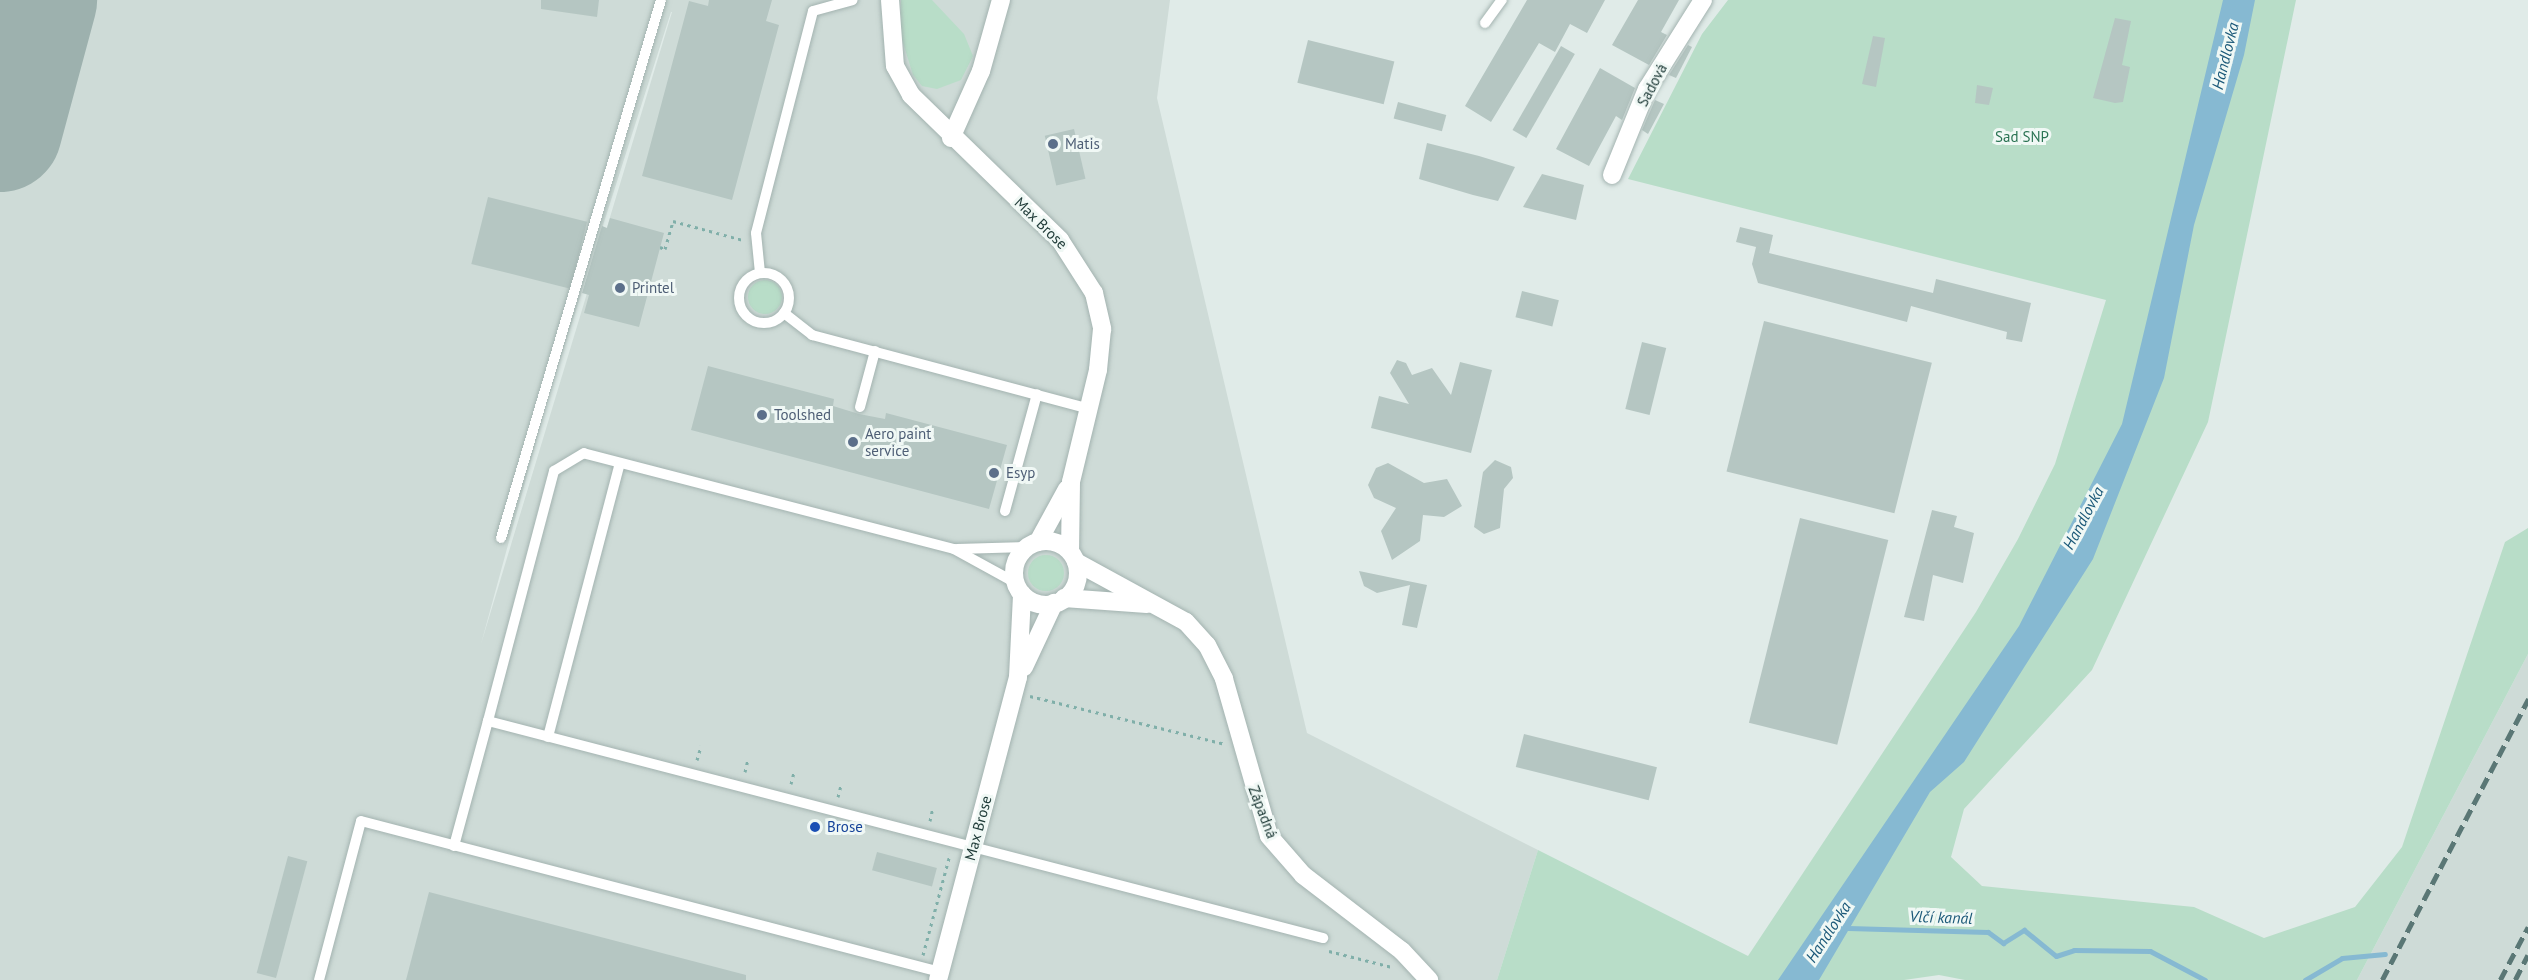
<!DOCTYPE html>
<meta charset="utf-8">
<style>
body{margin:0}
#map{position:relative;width:2528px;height:980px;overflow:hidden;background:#e0ebe8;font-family:"PT Sans",sans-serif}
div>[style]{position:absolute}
.built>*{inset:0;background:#cedbd7}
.green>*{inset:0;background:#b8ddc8}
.round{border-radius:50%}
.water>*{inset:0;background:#86b9d2}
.stream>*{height:5px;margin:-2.5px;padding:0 2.5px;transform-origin:2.5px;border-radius:2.5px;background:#86b9d2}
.runway>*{height:124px;margin:-62px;padding:0 62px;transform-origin:62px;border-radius:62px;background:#9db1ae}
.building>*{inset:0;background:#b5c6c2;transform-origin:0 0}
.path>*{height:3px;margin-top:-1.5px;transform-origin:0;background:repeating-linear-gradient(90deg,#80afa9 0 3px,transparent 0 7.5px)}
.roads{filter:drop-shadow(0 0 2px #a3b3b0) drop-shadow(0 0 2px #a3b3b0)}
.service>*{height:10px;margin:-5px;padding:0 5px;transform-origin:5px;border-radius:5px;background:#fff}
.service>.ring{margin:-5px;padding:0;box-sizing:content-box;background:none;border:10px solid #fff;border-radius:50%}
.minor>*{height:18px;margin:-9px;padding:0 9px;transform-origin:9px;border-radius:9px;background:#fff}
.minor>.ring{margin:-9px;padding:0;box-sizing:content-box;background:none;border:18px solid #fff;border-radius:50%}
.rail>*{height:4.5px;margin-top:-2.25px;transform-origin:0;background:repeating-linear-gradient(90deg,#5a7775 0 12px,transparent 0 18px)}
.dots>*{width:16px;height:16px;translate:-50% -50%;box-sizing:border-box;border:3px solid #f0f8f5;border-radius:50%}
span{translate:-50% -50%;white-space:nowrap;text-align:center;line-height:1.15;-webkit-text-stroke:6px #f0f8f5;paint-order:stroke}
.street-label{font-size:15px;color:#203c39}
.park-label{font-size:15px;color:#2a7353}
.service-label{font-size:15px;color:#4e5e75}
.left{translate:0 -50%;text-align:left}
.transit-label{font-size:15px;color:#164399}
.water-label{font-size:16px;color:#1a5878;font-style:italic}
</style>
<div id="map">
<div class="built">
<i style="clip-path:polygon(evenodd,0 0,1170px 0,1157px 98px,1307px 733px,1538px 850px,1497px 980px,0 980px,0 0,671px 12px,672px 12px,481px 644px,548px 398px,671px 12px)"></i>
<i style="clip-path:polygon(2528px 654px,2528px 980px,2357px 980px)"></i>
</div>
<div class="green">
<i style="clip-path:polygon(901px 0,932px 0,964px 34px,973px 56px,961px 80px,937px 89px,922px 86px,913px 75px,900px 33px)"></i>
<i style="clip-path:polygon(1728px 0,2296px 0,2208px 422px,2092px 670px,1964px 809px,1951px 857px,1982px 886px,2194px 907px,2264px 938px,2355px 907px,2402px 847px,2505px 542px,2528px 528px,2528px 654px,2357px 980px,1965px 980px,1939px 975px,1904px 980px,1497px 980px,1538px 850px,1748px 956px,1976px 612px,2018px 539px,2055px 464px,2106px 300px,1628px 179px,1702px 34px)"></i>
<i class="round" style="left:748px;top:280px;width:34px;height:34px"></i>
<i class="round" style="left:1028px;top:555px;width:36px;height:36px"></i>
</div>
<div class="water">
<i style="clip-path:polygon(2223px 0,2255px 0,2244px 55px,2194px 225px,2164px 378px,2093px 559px,1964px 762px,1930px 792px,1819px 980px,1778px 980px,2019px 626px,2122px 424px)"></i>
</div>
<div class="stream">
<i style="left:1848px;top:928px;width:140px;rotate:1.6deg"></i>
<i style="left:1988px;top:932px;width:19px;rotate:36deg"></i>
<i style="left:2003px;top:943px;width:25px;rotate:-32deg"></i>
<i style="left:2024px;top:930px;width:41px;rotate:39.1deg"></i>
<i style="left:2056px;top:956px;width:19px;rotate:-18deg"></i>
<i style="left:2074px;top:950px;width:76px;rotate:0.8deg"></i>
<i style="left:2150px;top:951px;width:62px;rotate:27.8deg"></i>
<i style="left:2305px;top:980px;width:43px;rotate:-30.7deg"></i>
<i style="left:2342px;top:958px;width:43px;rotate:-5.3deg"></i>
</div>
<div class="runway">
<i style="left:0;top:130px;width:135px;rotate:-74.9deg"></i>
</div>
<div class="building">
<i style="clip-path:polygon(541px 0,599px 0,597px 17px,541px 9px)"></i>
<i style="clip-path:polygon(709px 0,772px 0,766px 21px,779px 25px,732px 200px,642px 176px,689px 1px,708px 6px)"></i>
<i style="clip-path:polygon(1527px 0,1605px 0,1587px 33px,1570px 24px,1555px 52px,1539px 43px,1491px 122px,1465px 106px)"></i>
<i style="clip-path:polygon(1638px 0,1679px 0,1661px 32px,1667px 35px,1649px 65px,1612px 45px)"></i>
<i style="clip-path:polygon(2115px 18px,2131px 21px,2122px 65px,2130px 67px,2123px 102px,2115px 103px,2093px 98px)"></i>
<i style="clip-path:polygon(1873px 36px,1885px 38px,1876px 87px,1862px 84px)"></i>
<i style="left:1308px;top:40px;width:89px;height:44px;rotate:14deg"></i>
<i style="clip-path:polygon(1688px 45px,1692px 47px,1676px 78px,1669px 75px)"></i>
<i style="left:1561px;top:46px;width:16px;height:97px;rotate:30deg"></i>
<i style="clip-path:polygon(1600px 68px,1635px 88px,1622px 120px,1616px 116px,1589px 166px,1556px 149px)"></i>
<i style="clip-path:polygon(1977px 85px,1993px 88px,1989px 105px,1975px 103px)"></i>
<i style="clip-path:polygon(1655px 100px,1664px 104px,1648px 134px,1642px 130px)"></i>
<i style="left:1398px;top:102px;width:50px;height:17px;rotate:15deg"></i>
<i style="left:1074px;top:129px;width:51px;height:30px;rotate:77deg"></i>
<i style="clip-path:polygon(1427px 143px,1479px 156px,1515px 167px,1498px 201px,1473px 195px,1419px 179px)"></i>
<i style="clip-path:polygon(1542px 174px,1584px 185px,1576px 220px,1523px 207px)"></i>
<i style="left:488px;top:197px;width:102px;height:69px;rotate:14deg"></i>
<i style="clip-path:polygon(610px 218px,664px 233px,639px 327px,584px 313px,589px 295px,582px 293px,602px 226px,607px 228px)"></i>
<i style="clip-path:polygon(1740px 227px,1773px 235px,1769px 253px,1933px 293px,1936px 279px,2031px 303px,2022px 342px,2006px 339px,2007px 332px,1911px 306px,1907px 322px,1758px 283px,1752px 264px,1756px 247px,1736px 242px)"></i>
<i style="left:1522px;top:291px;width:38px;height:27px;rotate:14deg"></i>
<i style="left:1764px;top:321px;width:173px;height:155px;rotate:14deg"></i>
<i style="left:1642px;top:342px;width:25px;height:69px;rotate:14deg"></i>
<i style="clip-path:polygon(1397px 360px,1406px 363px,1412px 375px,1432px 368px,1451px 395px,1460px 362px,1492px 370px,1471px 453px,1371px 428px,1379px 396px,1409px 404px,1390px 373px)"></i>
<i style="clip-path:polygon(708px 366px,834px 399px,833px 406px,859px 414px,885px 419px,886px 413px,1007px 445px,989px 509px,691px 430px)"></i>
<i style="clip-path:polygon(1495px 460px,1511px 467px,1513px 478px,1504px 489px,1500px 528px,1484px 534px,1474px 527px,1483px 472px)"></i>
<i style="clip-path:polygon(1388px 463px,1424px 483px,1447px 479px,1462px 506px,1444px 517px,1423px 515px,1420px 541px,1392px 560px,1381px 531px,1396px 508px,1374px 498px,1368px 485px,1376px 468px)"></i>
<i style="clip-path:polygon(1932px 510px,1957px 516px,1954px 527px,1974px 533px,1963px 583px,1933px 575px,1924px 621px,1904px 617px)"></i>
<i style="left:1800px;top:518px;width:91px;height:211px;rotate:14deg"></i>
<i style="clip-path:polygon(1359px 571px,1427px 585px,1417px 628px,1402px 625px,1410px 585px,1377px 593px,1364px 586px)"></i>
<i style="left:1524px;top:734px;width:137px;height:34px;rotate:14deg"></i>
<i style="left:877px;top:852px;width:62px;height:19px;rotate:15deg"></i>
<i style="left:288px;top:856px;width:20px;height:121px;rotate:15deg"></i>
<i style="clip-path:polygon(429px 892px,746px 975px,746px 980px,406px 980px)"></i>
</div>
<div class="path">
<i style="left:660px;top:247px;width:5px;rotate:22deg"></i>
<i style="left:665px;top:249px;width:29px;rotate:-74deg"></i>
<i style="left:673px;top:221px;width:73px;rotate:15.2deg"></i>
<i style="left:1030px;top:696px;width:201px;rotate:13.8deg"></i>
<i style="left:697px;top:760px;width:15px;rotate:-74deg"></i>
<i style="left:745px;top:772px;width:13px;rotate:-77deg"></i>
<i style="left:791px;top:784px;width:12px;rotate:-76deg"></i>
<i style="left:838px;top:797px;width:12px;rotate:-76deg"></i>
<i style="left:930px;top:821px;width:14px;rotate:-78deg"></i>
<i style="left:1329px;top:951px;width:65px;rotate:14.3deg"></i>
<i style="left:923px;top:955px;width:105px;rotate:-75deg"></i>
</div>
<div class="roads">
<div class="service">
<i style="left:1485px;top:23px;width:29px;rotate:-54deg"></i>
<i style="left:760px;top:273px;width:40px;rotate:-95.7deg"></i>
<i style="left:756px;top:233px;width:229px;rotate:-75.6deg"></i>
<i style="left:813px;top:11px;width:41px;rotate:-15.4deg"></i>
<i class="ring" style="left:739px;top:273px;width:40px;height:40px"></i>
<i style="left:784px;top:313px;width:36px;rotate:38deg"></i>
<i style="left:812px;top:335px;width:288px;rotate:14.9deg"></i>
<i style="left:860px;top:407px;width:58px;rotate:-75deg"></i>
<i style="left:1005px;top:511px;width:121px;rotate:-74.7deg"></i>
<i style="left:501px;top:538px;width:561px;rotate:-73.44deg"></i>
<i style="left:957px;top:549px;width:70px;rotate:-1.6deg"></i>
<i style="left:1016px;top:583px;width:71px;rotate:-151.3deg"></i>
<i style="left:954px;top:549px;width:382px;rotate:-165.5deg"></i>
<i style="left:584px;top:453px;width:35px;rotate:149deg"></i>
<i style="left:554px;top:471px;width:259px;rotate:104.8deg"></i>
<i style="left:488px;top:721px;width:863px;rotate:14.57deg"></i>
<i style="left:548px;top:737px;width:283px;rotate:-75.3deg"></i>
<i style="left:454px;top:846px;width:130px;rotate:-74.8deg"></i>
<i style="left:319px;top:980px;width:164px;rotate:-75.2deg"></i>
<i style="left:361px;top:821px;width:598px;rotate:14.62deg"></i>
</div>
<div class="minor">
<i style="left:890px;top:0;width:66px;rotate:85.7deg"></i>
<i style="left:895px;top:66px;width:33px;rotate:61deg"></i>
<i style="left:911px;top:95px;width:208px;rotate:44.2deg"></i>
<i style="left:1060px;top:240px;width:63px;rotate:57.3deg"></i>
<i style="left:1094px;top:293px;width:37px;rotate:77deg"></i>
<i style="left:1102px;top:329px;width:41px;rotate:95.6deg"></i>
<i style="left:1098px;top:370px;width:115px;rotate:103.6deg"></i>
<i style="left:1071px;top:482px;width:69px;rotate:90.8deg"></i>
<i style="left:951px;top:138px;width:73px;rotate:-65.9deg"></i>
<i style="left:981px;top:71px;width:74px;rotate:-74.3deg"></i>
<i style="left:1612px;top:175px;width:93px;rotate:-67.9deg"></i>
<i style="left:1647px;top:89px;width:105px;rotate:-57.8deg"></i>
<i class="ring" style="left:1014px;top:541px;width:46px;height:46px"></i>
<i style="left:1038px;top:542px;width:60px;rotate:-61.3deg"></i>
<i style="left:1076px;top:562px;width:125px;rotate:28.6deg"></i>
<i style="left:1186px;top:622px;width:31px;rotate:48deg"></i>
<i style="left:1207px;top:645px;width:38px;rotate:63deg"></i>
<i style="left:1224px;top:679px;width:163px;rotate:74deg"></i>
<i style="left:1269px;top:836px;width:52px;rotate:48.9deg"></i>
<i style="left:1303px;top:875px;width:125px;rotate:37.5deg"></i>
<i style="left:1402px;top:951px;width:40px;rotate:47deg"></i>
<i style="left:1064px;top:598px;width:83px;rotate:4.1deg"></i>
<i style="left:1024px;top:667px;width:71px;rotate:-64.9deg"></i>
<i style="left:938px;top:980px;width:313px;rotate:-75.2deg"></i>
<i style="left:1018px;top:677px;width:83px;rotate:-87.2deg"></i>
</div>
</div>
<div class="rail">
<i style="left:2382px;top:980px;width:317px;rotate:-62.5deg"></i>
<i style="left:2500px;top:980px;width:60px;rotate:-62.2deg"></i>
<i style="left:2515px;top:980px;width:28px;rotate:-63deg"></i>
</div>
<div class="dots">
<i style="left:1053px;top:144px;background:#5c6f8a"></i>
<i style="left:620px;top:288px;background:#5c6f8a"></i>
<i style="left:762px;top:415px;background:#5c6f8a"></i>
<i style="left:853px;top:442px;background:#5c6f8a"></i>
<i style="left:994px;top:473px;background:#5c6f8a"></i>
<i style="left:815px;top:827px;background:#1a4fb4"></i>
</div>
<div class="street-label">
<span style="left:1652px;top:85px;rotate:-62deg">Sadová</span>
<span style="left:1041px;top:223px;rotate:44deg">Max Brose</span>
<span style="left:1263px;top:812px;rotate:69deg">Západná</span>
<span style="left:978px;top:828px;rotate:-75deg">Max Brose</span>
</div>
<div class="park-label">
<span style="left:2022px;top:137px">Sad SNP</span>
</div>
<div class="service-label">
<span class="left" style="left:1065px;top:144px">Matis</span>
<span class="left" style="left:632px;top:288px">Printel</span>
<span class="left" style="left:774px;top:415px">Toolshed</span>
<span class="left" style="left:865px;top:442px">Aero paint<br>service</span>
<span class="left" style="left:1006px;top:473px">Esyp</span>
</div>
<div class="transit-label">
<span class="left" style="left:827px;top:827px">Brose</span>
</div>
<div class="water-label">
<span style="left:2225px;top:56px;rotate:-76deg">Handlovka</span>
<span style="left:2083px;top:518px;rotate:-62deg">Handlovka</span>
<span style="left:1941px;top:917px;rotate:2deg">Vlčí kanál</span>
<span style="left:1828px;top:932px;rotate:-57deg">Handlovka</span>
</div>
</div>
